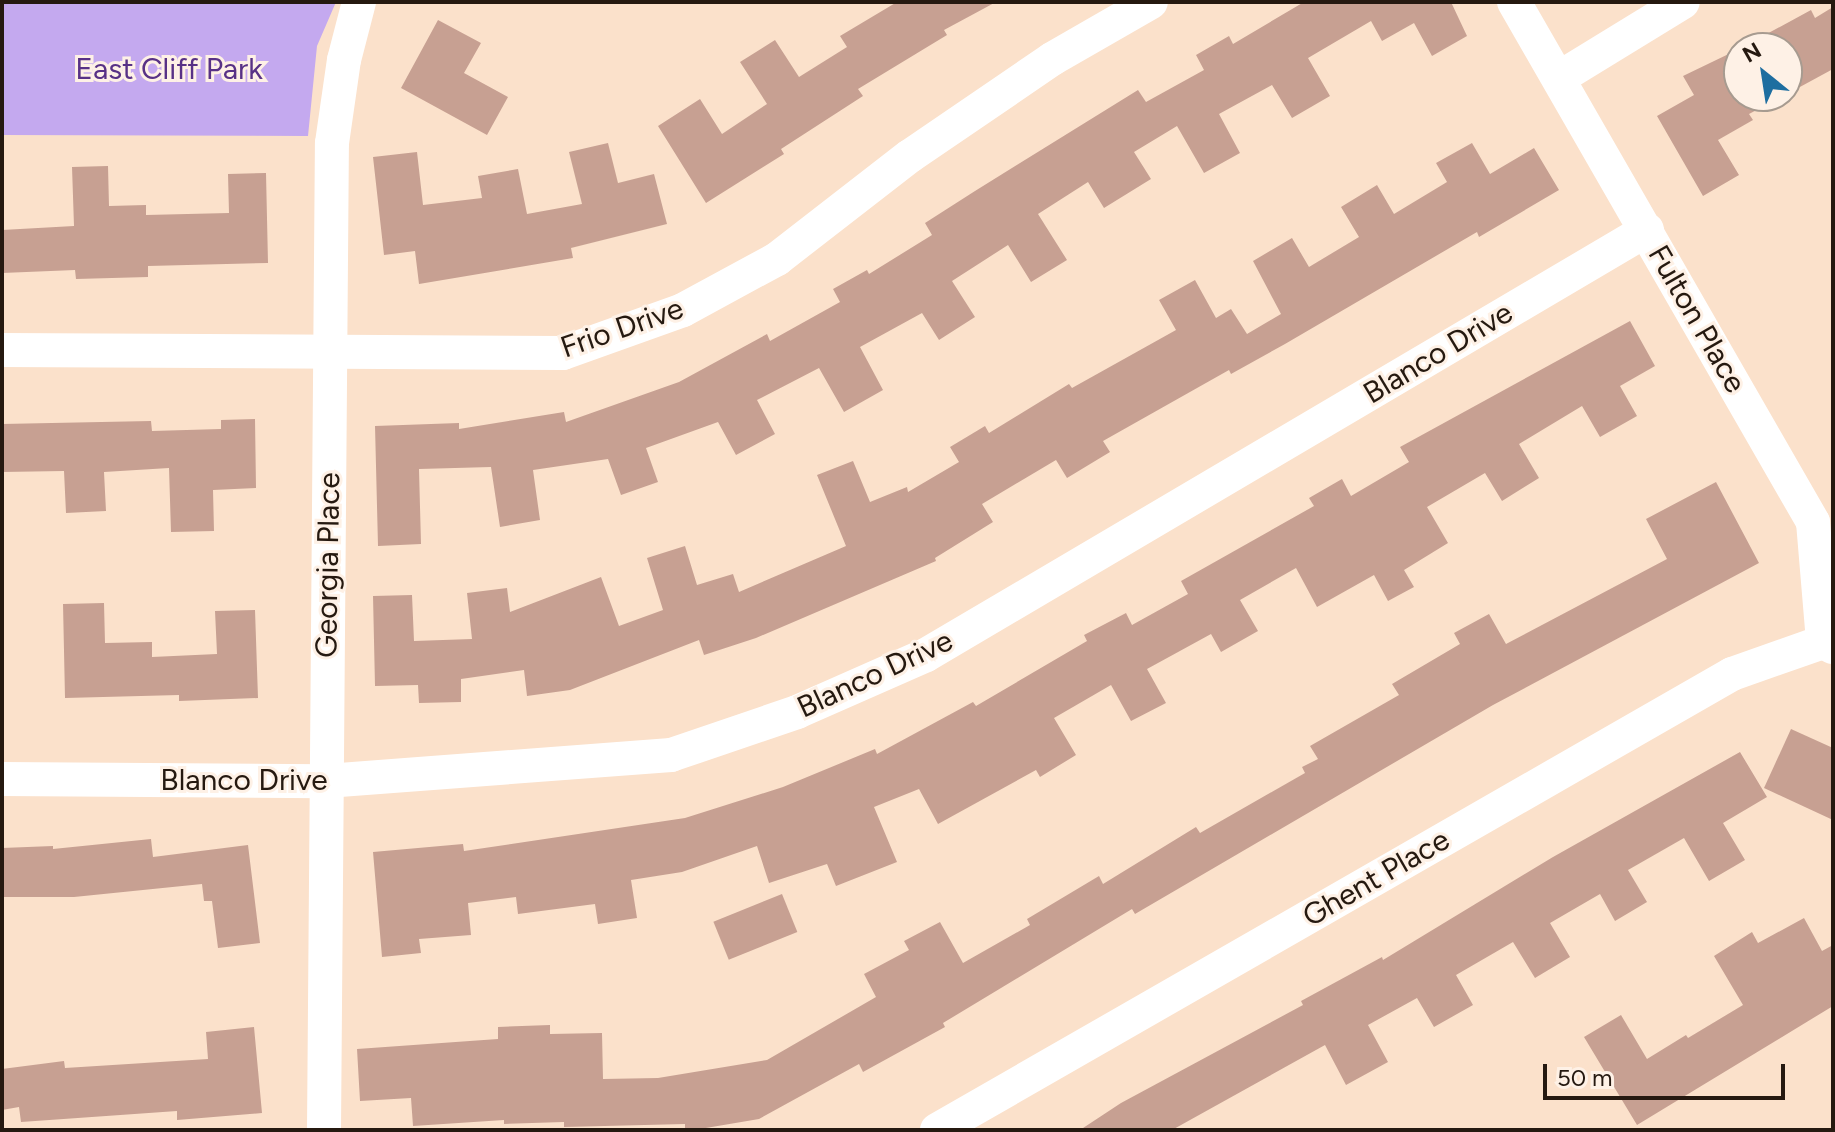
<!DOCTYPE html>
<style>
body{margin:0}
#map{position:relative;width:1835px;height:1132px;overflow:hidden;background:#fbe1cb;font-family:Figtree,sans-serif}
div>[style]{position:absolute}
.green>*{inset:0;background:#c4a9ef}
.building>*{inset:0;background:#c7a092;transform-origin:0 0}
.minor>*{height:34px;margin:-17px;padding:0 17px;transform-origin:17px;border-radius:17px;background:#fff}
span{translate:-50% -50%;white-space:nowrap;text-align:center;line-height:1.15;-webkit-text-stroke:6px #fef1e6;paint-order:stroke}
.park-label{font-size:30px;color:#583186}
.street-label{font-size:30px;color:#251910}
.frame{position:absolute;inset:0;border:4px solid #251910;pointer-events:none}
.north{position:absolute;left:1723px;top:32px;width:80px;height:80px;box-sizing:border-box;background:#fef1e6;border:2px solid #a79b90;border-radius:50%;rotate:330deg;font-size:22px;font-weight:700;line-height:32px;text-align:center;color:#251910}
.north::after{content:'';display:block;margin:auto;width:28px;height:36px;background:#1e6ea0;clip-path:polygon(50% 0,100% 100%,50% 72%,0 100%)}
.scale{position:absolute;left:1543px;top:1064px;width:242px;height:36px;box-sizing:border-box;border:4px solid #251910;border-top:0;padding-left:10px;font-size:24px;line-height:28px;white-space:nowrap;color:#251910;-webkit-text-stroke:6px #fef1e6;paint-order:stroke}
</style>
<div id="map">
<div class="green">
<i style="clip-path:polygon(2px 2px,336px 2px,317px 46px,308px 136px,2px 135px)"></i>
</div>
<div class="building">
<i style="clip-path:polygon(897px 2px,996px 2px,944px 30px,947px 35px,858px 89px,863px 96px,781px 149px,784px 154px,706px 203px,658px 126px,700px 99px,722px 134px,767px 104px,740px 62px,775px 40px,799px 77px,847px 47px,840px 36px)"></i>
<i style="clip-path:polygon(1304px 2px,1451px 2px,1467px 36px,1432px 56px,1414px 23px,1382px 41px,1371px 21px,1308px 58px,1330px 96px,1292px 118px,1272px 85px,1219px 114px,1240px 153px,1204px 173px,1177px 126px,1134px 152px,1151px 179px,1104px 208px,1088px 182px,1038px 214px,1067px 260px,1031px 282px,1008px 245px,952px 281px,975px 317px,939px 340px,922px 313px,860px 347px,883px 390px,844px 412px,819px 368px,757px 400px,775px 434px,736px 455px,718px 422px,646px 448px,658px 482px,621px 495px,608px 459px,533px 470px,540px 520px,500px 527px,491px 467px,419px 469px,421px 544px,378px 546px,375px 426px,459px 423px,459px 429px,564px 412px,566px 422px,679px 382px,767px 334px,770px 341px,840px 302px,833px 289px,867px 270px,869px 274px,932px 235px,925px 223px,975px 191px,1138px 90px,1146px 102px,1204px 70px,1196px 55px,1229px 36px,1233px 44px)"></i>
<i style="clip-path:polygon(1833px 7px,1833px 69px,1787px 94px,1787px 48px,1741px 48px,1811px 10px,1815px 18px)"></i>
<i style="clip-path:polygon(438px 20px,481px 43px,464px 73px,508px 97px,487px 135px,401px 88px)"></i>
<i style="clip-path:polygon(1739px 49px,1739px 96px,1783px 96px,1749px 114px,1753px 120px,1718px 140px,1739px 175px,1703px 196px,1657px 116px,1694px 95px,1683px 76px)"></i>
<i style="clip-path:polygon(608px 143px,618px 183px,654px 174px,667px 224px,571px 248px,573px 258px,419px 284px,415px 251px,384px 255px,373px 157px,417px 152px,423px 205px,482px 198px,478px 176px,518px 169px,527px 214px,582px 204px,569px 152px)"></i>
<i style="clip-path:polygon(1472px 143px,1490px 174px,1534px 148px,1559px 190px,1479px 237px,1477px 232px,1285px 344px,1231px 374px,1229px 370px,1103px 441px,1110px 452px,1067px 478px,1056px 460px,982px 504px,993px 522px,935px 558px,936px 561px,756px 638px,704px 655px,699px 640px,570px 690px,527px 696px,524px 670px,461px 679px,461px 702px,419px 703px,418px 685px,375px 686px,373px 596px,412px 595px,414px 641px,472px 639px,467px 593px,507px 588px,510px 612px,601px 577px,619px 626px,663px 610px,647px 558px,685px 546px,697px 585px,733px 574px,739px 592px,846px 546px,817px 475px,853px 461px,870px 502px,907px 487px,908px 492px,959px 462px,950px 447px,985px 426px,989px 433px,1069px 384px,1072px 388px,1176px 330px,1159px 300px,1195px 280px,1216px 318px,1231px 309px,1247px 334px,1281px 314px,1253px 261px,1292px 238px,1309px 267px,1359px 237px,1341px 207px,1377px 185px,1394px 214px,1447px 182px,1436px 163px)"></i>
<i style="clip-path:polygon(108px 166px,109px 206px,146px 205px,146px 215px,229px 213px,228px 174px,266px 173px,268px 263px,148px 266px,148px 277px,76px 279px,75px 270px,2px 273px,2px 230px,74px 226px,72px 167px)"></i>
<i style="clip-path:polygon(1630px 321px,1655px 366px,1620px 386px,1637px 416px,1600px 437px,1582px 406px,1519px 444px,1539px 478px,1502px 501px,1485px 473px,1427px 507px,1448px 543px,1404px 570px,1414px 587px,1388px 601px,1374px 575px,1317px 607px,1296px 568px,1240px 600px,1258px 631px,1221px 652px,1211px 634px,1147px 669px,1166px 703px,1131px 721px,1111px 685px,1054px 718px,1076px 755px,1040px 777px,1036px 770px,938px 824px,919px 789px,874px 807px,897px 862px,836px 886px,827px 864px,769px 883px,757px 846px,682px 872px,631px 880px,637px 918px,598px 924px,595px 904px,518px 914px,516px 897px,468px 903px,471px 935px,419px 939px,421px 953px,382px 957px,373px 852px,463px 844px,464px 851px,685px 818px,783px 787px,875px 749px,877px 754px,973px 702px,976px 706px,1087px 641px,1084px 635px,1126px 613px,1132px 625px,1188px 594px,1181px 581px,1314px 506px,1309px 498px,1342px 479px,1351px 496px,1409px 462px,1400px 447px)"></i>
<i style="clip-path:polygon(255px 419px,256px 488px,213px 490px,214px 531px,171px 532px,169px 468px,104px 472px,106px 511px,66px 513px,64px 471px,2px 472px,2px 424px,151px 421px,152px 431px,221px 429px,221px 420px)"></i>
<i style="clip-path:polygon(1716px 482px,1759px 563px,1493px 705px,1135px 914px,1132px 909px,943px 1023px,945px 1027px,863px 1072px,859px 1064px,759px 1119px,694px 1130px,685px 1130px,685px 1124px,564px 1127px,564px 1122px,504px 1124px,504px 1120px,413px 1126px,411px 1098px,360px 1101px,357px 1049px,498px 1039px,498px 1027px,550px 1025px,550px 1034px,602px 1033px,603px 1079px,658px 1078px,767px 1060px,876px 997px,864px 974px,909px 950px,904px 941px,940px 922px,963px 963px,1030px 925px,1027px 919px,1099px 876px,1103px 884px,1196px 827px,1200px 833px,1305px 773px,1302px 767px,1318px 759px,1310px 746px,1399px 695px,1392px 684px,1460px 644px,1454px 633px,1489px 614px,1506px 644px,1667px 559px,1646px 519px)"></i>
<i style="clip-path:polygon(104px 603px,105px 643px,152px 642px,152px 657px,217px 654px,215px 611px,255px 610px,258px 698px,179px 701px,179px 695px,65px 698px,63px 604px)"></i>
<i style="clip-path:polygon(1791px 729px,1833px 748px,1833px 820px,1764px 788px)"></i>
<i style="clip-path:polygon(1740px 752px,1767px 797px,1723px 823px,1745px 860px,1709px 881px,1684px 838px,1628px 870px,1647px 902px,1615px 921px,1600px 894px,1550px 923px,1570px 957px,1535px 978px,1513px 942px,1456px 975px,1473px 1005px,1434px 1027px,1417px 998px,1368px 1025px,1388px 1062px,1346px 1085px,1325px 1045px,1172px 1130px,1080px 1130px,1121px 1103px,1303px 1005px,1301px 1001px,1382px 957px,1383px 960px,1553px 857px)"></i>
<i style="clip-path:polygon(151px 839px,153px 857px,248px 845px,260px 943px,218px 948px,212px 901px,204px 901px,202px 884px,74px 897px,2px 897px,2px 848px,53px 846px,53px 849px)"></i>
<i style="left:782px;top:894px;width:41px;height:74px;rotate:68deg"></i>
<i style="clip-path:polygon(1804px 918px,1822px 951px,1833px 945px,1833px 1006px,1637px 1125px,1584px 1037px,1621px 1015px,1647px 1059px,1686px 1035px,1688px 1038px,1743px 1005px,1714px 956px,1752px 932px,1758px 943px)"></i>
<i style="clip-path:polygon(254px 1027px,262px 1113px,177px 1120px,177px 1111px,21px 1122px,19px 1107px,2px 1110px,2px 1069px,64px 1061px,65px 1068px,208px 1059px,206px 1032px)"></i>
</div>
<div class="minor">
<i style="left:1514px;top:2px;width:600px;rotate:60.1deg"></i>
<i style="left:1813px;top:522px;width:120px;rotate:85.2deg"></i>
<i style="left:1823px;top:642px;width:11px;rotate:27deg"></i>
<i style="left:1559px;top:78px;width:145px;rotate:-31.5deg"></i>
<i style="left:2px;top:350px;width:561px;rotate:0.31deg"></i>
<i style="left:563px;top:353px;width:127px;rotate:-19.7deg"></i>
<i style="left:683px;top:310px;width:107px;rotate:-28.5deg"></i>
<i style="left:777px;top:259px;width:168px;rotate:-37.8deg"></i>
<i style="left:910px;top:156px;width:172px;rotate:-34.3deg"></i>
<i style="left:1052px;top:59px;width:114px;rotate:-29.9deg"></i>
<i style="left:2px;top:779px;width:324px;rotate:0.4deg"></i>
<i style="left:326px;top:781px;width:346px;rotate:-4.3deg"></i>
<i style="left:671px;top:755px;width:133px;rotate:-18.8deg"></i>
<i style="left:797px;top:712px;width:141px;rotate:-23.8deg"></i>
<i style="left:926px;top:655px;width:837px;rotate:-30.52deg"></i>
<i style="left:324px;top:1130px;width:987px;rotate:-89.54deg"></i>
<i style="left:332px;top:143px;width:84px;rotate:-81.8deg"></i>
<i style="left:344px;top:60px;width:60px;rotate:-75.5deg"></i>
<i style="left:937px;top:1130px;width:916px;rotate:-29.84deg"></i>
<i style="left:1732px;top:674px;width:96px;rotate:-19.4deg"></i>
</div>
<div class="park-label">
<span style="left:169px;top:69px">East Cliff Park</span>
</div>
<div class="street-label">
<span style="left:1697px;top:319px;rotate:60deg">Fulton Place</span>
<span style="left:622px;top:328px;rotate:-19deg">Frio Drive</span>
<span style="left:1438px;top:353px;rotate:-31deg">Blanco Drive</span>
<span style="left:328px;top:565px;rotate:-89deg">Georgia Place</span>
<span style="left:875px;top:674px;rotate:-25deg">Blanco Drive</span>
<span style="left:244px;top:780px">Blanco Drive</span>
<span style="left:1376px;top:878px;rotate:-30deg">Ghent Place</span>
</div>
<div class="frame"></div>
<div class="north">N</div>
<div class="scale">50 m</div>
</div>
